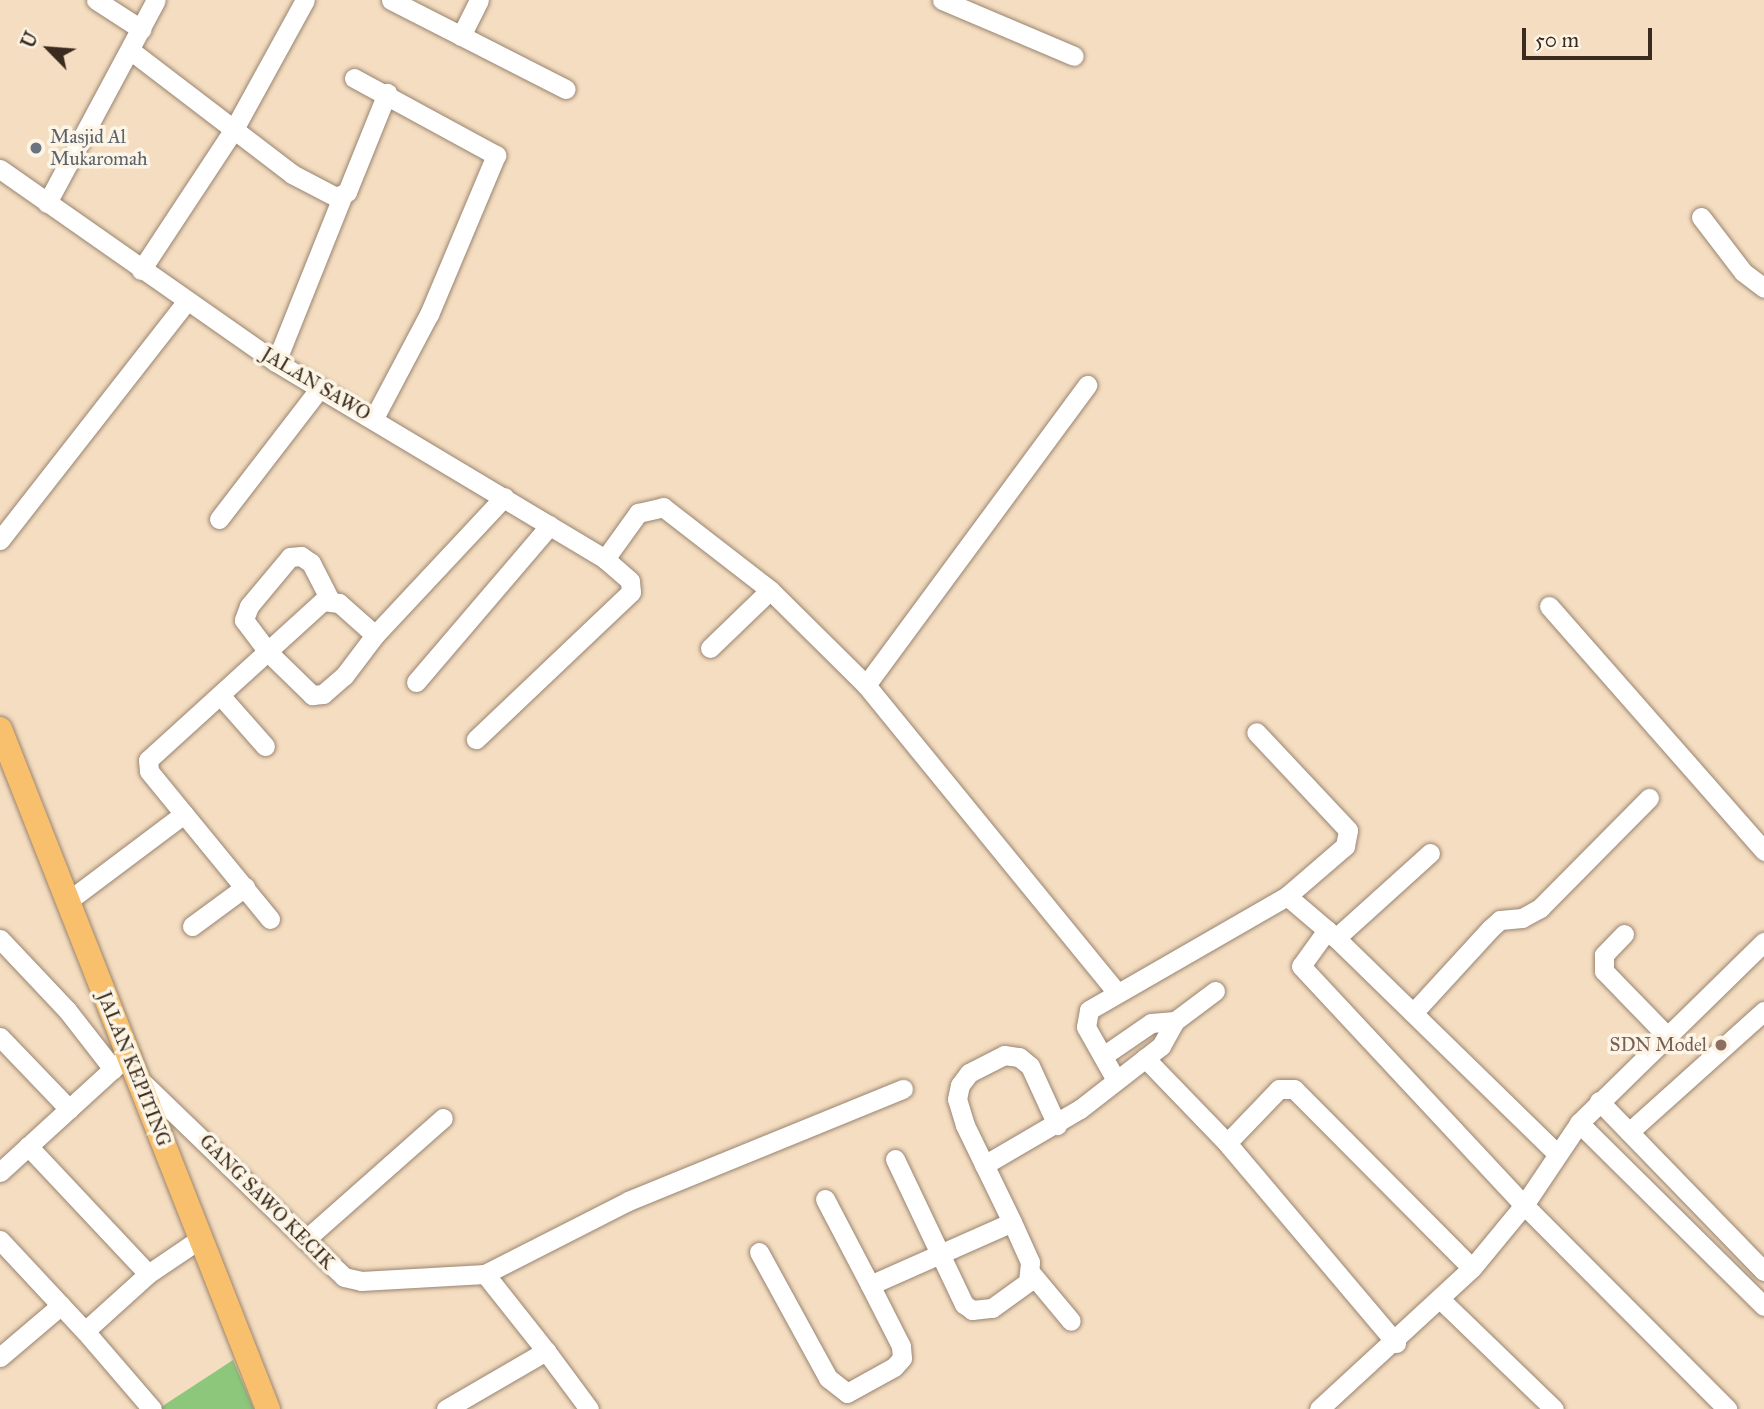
<!DOCTYPE html>
<style>
body{margin:0}
#map{position:relative;width:1764px;height:1409px;overflow:hidden;background:#f5ddc1;font-family:"IM FELL Great Primer",serif}
div>[style]{position:absolute}
.green>*{inset:0;background:#8dc77b}
.roads{filter:drop-shadow(0 0 2px #988470) drop-shadow(0 0 2px #988470)}
.minor>*{height:19px;margin:-9.5px;padding:0 9.5px;transform-origin:9.5px;border-radius:9.5px;background:#fff}
.major>*{height:24px;margin:-12px;padding:0 12px;transform-origin:12px;border-radius:12px;background:#f8bf6c}
.dots>*{width:19px;height:19px;translate:-50% -50%;box-sizing:border-box;border:4px solid #fcf5e5;border-radius:50%}
span{translate:-50% -50%;white-space:nowrap;text-align:center;line-height:1.15;-webkit-text-stroke:7px #fcf5e5;paint-order:stroke}
.worship-label{font-size:19px;color:#5b616d}
.left{translate:0 -50%;text-align:left}
.street-label{font-size:19px;color:#3b2a1e}
.education-label{font-size:19px;color:#785e54}
.right{translate:-100% -50%;text-align:right}
.north{position:absolute;left:14px;top:14px;width:70px;height:70px;-webkit-text-stroke:5px #fcf5e5;paint-order:stroke;rotate:295deg;font-size:19px;font-weight:700;line-height:28px;text-align:center;color:#3b2a1e}
.north::after{content:'';display:block;margin:auto;width:24px;height:32px;background:#3b2a1e;clip-path:polygon(50% 0,100% 100%,50% 72%,0 100%)}
.scale{position:absolute;left:1522px;top:28px;width:130px;height:32px;box-sizing:border-box;border:4px solid #3b2a1e;border-top:0;padding-left:9px;font-size:21px;line-height:24px;white-space:nowrap;color:#3b2a1e;-webkit-text-stroke:5px #fcf5e5;paint-order:stroke}
</style>
<div id="map">
<div class="green">
<i style="clip-path:polygon(233px 1360px,254px 1409px,158px 1409px)"></i>
</div>
<div class="roads">
<div class="minor">
<i style="left:96px;top:0;width:54px;rotate:32.8deg"></i>
<i style="left:391px;top:0;width:196px;rotate:27deg"></i>
<i style="left:942px;top:0;width:143px;rotate:23deg"></i>
<i style="left:461px;top:36px;width:40px;rotate:-63.4deg"></i>
<i style="left:130px;top:50px;width:204px;rotate:37.4deg"></i>
<i style="left:292px;top:174px;width:50px;rotate:27.6deg"></i>
<i style="left:336px;top:197px;width:12px;rotate:-24deg"></i>
<i style="left:347px;top:192px;width:107px;rotate:-68deg"></i>
<i style="left:354px;top:78px;width:162px;rotate:28.5deg"></i>
<i style="left:496px;top:155px;width:173px;rotate:112.8deg"></i>
<i style="left:429px;top:314px;width:118px;rotate:117.9deg"></i>
<i style="left:0;top:169px;width:337px;rotate:35deg"></i>
<i style="left:276px;top:362px;width:383px;rotate:30.9deg"></i>
<i style="left:605px;top:559px;width:33px;rotate:41deg"></i>
<i style="left:630px;top:581px;width:11px;rotate:85deg"></i>
<i style="left:631px;top:592px;width:214px;rotate:136.5deg"></i>
<i style="left:47px;top:203px;width:230px;rotate:-61.8deg"></i>
<i style="left:1701px;top:217px;width:69px;rotate:52.6deg"></i>
<i style="left:1743px;top:272px;width:26px;rotate:37deg"></i>
<i style="left:141px;top:270px;width:169px;rotate:-56.6deg"></i>
<i style="left:234px;top:129px;width:147px;rotate:-61.2deg"></i>
<i style="left:276px;top:362px;width:178px;rotate:-68.2deg"></i>
<i style="left:219px;top:519px;width:165px;rotate:-52.4deg"></i>
<i style="left:0;top:540px;width:303px;rotate:-52deg"></i>
<i style="left:605px;top:559px;width:57px;rotate:-54.3deg"></i>
<i style="left:638px;top:513px;width:26px;rotate:-13deg"></i>
<i style="left:663px;top:507px;width:135px;rotate:37.8deg"></i>
<i style="left:770px;top:590px;width:135px;rotate:44.7deg"></i>
<i style="left:866px;top:685px;width:396px;rotate:50.8deg"></i>
<i style="left:330px;top:600px;width:42px;rotate:-117.2deg"></i>
<i style="left:311px;top:563px;width:12px;rotate:-145deg"></i>
<i style="left:301px;top:556px;width:11px;rotate:175deg"></i>
<i style="left:290px;top:557px;width:64px;rotate:129.9deg"></i>
<i style="left:249px;top:606px;width:15px;rotate:110deg"></i>
<i style="left:244px;top:620px;width:40px;rotate:53deg"></i>
<i style="left:268px;top:652px;width:62px;rotate:44.3deg"></i>
<i style="left:312px;top:695px;width:11px;rotate:-5deg"></i>
<i style="left:323px;top:694px;width:28px;rotate:-41deg"></i>
<i style="left:344px;top:676px;width:51px;rotate:-52.9deg"></i>
<i style="left:375px;top:635px;width:189px;rotate:-46.9deg"></i>
<i style="left:1549px;top:606px;width:326px;rotate:48.7deg"></i>
<i style="left:710px;top:648px;width:83px;rotate:-44deg"></i>
<i style="left:416px;top:682px;width:206px;rotate:-49.5deg"></i>
<i style="left:866px;top:685px;width:373px;rotate:-53.6deg"></i>
<i style="left:220px;top:695px;width:68px;rotate:48.6deg"></i>
<i style="left:1430px;top:853px;width:127px;rotate:137.9deg"></i>
<i style="left:1336px;top:938px;width:12px;rotate:-138deg"></i>
<i style="left:1327px;top:930px;width:44px;rotate:125.8deg"></i>
<i style="left:1301px;top:966px;width:327px;rotate:47deg"></i>
<i style="left:1524px;top:1205px;width:288px;rotate:45.1deg"></i>
<i style="left:1287px;top:896px;width:52px;rotate:40.4deg"></i>
<i style="left:68px;top:901px;width:145px;rotate:-36.9deg"></i>
<i style="left:270px;top:919px;width:191px;rotate:-129.3deg"></i>
<i style="left:149px;top:771px;width:11px;rotate:-95deg"></i>
<i style="left:148px;top:760px;width:236px;rotate:-42.3deg"></i>
<i style="left:323px;top:601px;width:16px;rotate:7deg"></i>
<i style="left:339px;top:603px;width:48px;rotate:41.6deg"></i>
<i style="left:192px;top:926px;width:66px;rotate:-36.3deg"></i>
<i style="left:1624px;top:934px;width:29px;rotate:134deg"></i>
<i style="left:1604px;top:955px;width:16px;rotate:90deg"></i>
<i style="left:1604px;top:971px;width:89px;rotate:45.9deg"></i>
<i style="left:1336px;top:938px;width:309px;rotate:44.3deg"></i>
<i style="left:0;top:939px;width:98px;rotate:46.7deg"></i>
<i style="left:67px;top:1010px;width:75px;rotate:52.1deg"></i>
<i style="left:1413px;top:1013px;width:115px;rotate:-47.5deg"></i>
<i style="left:1491px;top:928px;width:12px;rotate:-42deg"></i>
<i style="left:1500px;top:920px;width:22px;rotate:-5deg"></i>
<i style="left:1522px;top:918px;width:21px;rotate:-29deg"></i>
<i style="left:1540px;top:908px;width:155px;rotate:-45.3deg"></i>
<i style="left:0;top:1037px;width:100px;rotate:46.2deg"></i>
<i style="left:1103px;top:1056px;width:58px;rotate:-34.5deg"></i>
<i style="left:1151px;top:1023px;width:24px;rotate:-5deg"></i>
<i style="left:1145px;top:1058px;width:118px;rotate:46deg"></i>
<i style="left:1227px;top:1143px;width:262px;rotate:49.8deg"></i>
<i style="left:138px;top:1078px;width:286px;rotate:44deg"></i>
<i style="left:344px;top:1277px;width:17px;rotate:13deg"></i>
<i style="left:361px;top:1281px;width:124px;rotate:-3.2deg"></i>
<i style="left:485px;top:1274px;width:98px;rotate:51.6deg"></i>
<i style="left:1116px;top:1080px;width:61px;rotate:-119.5deg"></i>
<i style="left:1086px;top:1027px;width:17px;rotate:-80deg"></i>
<i style="left:1089px;top:1010px;width:228px;rotate:-29.9deg"></i>
<i style="left:1287px;top:896px;width:77px;rotate:-40.8deg"></i>
<i style="left:1345px;top:846px;width:16px;rotate:-79deg"></i>
<i style="left:1348px;top:830px;width:134px;rotate:-133.2deg"></i>
<i style="left:1599px;top:1101px;width:237px;rotate:45.9deg"></i>
<i style="left:1579px;top:1123px;width:260px;rotate:44.7deg"></i>
<i style="left:1629px;top:1132px;width:181px;rotate:-41.9deg"></i>
<i style="left:1227px;top:1143px;width:75px;rotate:-46.1deg"></i>
<i style="left:1279px;top:1089px;width:15px"></i>
<i style="left:1294px;top:1089px;width:252px;rotate:45.2deg"></i>
<i style="left:28px;top:1146px;width:175px;rotate:46.8deg"></i>
<i style="left:895px;top:1159px;width:161px;rotate:64.6deg"></i>
<i style="left:964px;top:1304px;width:10px;rotate:37deg"></i>
<i style="left:972px;top:1310px;width:20px;rotate:-6deg"></i>
<i style="left:992px;top:1308px;width:44px;rotate:-35.8deg"></i>
<i style="left:1028px;top:1282px;width:20px;rotate:-84deg"></i>
<i style="left:1030px;top:1262px;width:44px;rotate:-114.2deg"></i>
<i style="left:984px;top:1165px;width:111px;rotate:-30.3deg"></i>
<i style="left:1080px;top:1109px;width:103px;rotate:-37.9deg"></i>
<i style="left:1161px;top:1046px;width:29px;rotate:-61deg"></i>
<i style="left:1175px;top:1021px;width:50px;rotate:-36.9deg"></i>
<i style="left:0;top:1172px;width:173px;rotate:-42.4deg"></i>
<i style="left:825px;top:1199px;width:97px;rotate:62.4deg"></i>
<i style="left:0;top:1240px;width:125px;rotate:47deg"></i>
<i style="left:305px;top:1240px;width:184px;rotate:-41.5deg"></i>
<i style="left:759px;top:1252px;width:144px;rotate:61.3deg"></i>
<i style="left:828px;top:1378px;width:24px;rotate:38deg"></i>
<i style="left:847px;top:1393px;width:54px;rotate:-29deg"></i>
<i style="left:894px;top:1367px;width:12px;rotate:-48deg"></i>
<i style="left:902px;top:1358px;width:12px;rotate:-95deg"></i>
<i style="left:901px;top:1346px;width:68px;rotate:-116.9deg"></i>
<i style="left:870px;top:1285px;width:155px;rotate:-23.9deg"></i>
<i style="left:1012px;top:1222px;width:108px;rotate:-115.9deg"></i>
<i style="left:965px;top:1125px;width:27px;rotate:-107deg"></i>
<i style="left:957px;top:1099px;width:14px;rotate:-78deg"></i>
<i style="left:960px;top:1085px;width:15px;rotate:-53deg"></i>
<i style="left:969px;top:1073px;width:39px;rotate:-27deg"></i>
<i style="left:1004px;top:1055px;width:15px;rotate:8deg"></i>
<i style="left:1019px;top:1057px;width:14px;rotate:39deg"></i>
<i style="left:1030px;top:1066px;width:65px;rotate:65.4deg"></i>
<i style="left:1031px;top:1273px;width:62px;rotate:50.2deg"></i>
<i style="left:485px;top:1274px;width:161px;rotate:-27deg"></i>
<i style="left:628px;top:1201px;width:297px;rotate:-22.2deg"></i>
<i style="left:1440px;top:1299px;width:158px;rotate:44deg"></i>
<i style="left:0;top:1357px;width:80px;rotate:-40.4deg"></i>
<i style="left:152px;top:1409px;width:103px;rotate:-130.7deg"></i>
<i style="left:85px;top:1331px;width:85px;rotate:-42.1deg"></i>
<i style="left:148px;top:1274px;width:64px;rotate:-34.2deg"></i>
<i style="left:446px;top:1409px;width:116px;rotate:-30.1deg"></i>
<i style="left:546px;top:1351px;width:72px;rotate:53.4deg"></i>
<i style="left:1319px;top:1409px;width:208px;rotate:-42.7deg"></i>
<i style="left:1472px;top:1268px;width:82px;rotate:-50.5deg"></i>
<i style="left:1524px;top:1205px;width:99px;rotate:-56.1deg"></i>
<i style="left:1579px;top:1123px;width:259px;rotate:-44.4deg"></i>
</div>
<div class="major">
<i style="left:0;top:729px;width:731px;rotate:68.49deg"></i>
</div>
</div>
<div class="dots">
<i style="left:36px;top:148px;background:#6b7280"></i>
<i style="left:1721px;top:1045px;background:#8d6e63"></i>
</div>
<div class="worship-label">
<span class="left" style="left:50px;top:148px">Masjid Al<br>Mukaromah</span>
</div>
<div class="street-label">
<span style="left:316px;top:384px;rotate:31deg">JALAN SAWO</span>
<span style="left:134px;top:1069px;rotate:68deg">JALAN KEPITING</span>
<span style="left:267px;top:1202px;rotate:45deg">GANG SAWO KECIK</span>
</div>
<div class="education-label">
<span class="right" style="left:1707px;top:1045px">SDN Model</span>
</div>
<div class="north">U</div>
<div class="scale">50 m</div>
</div>
